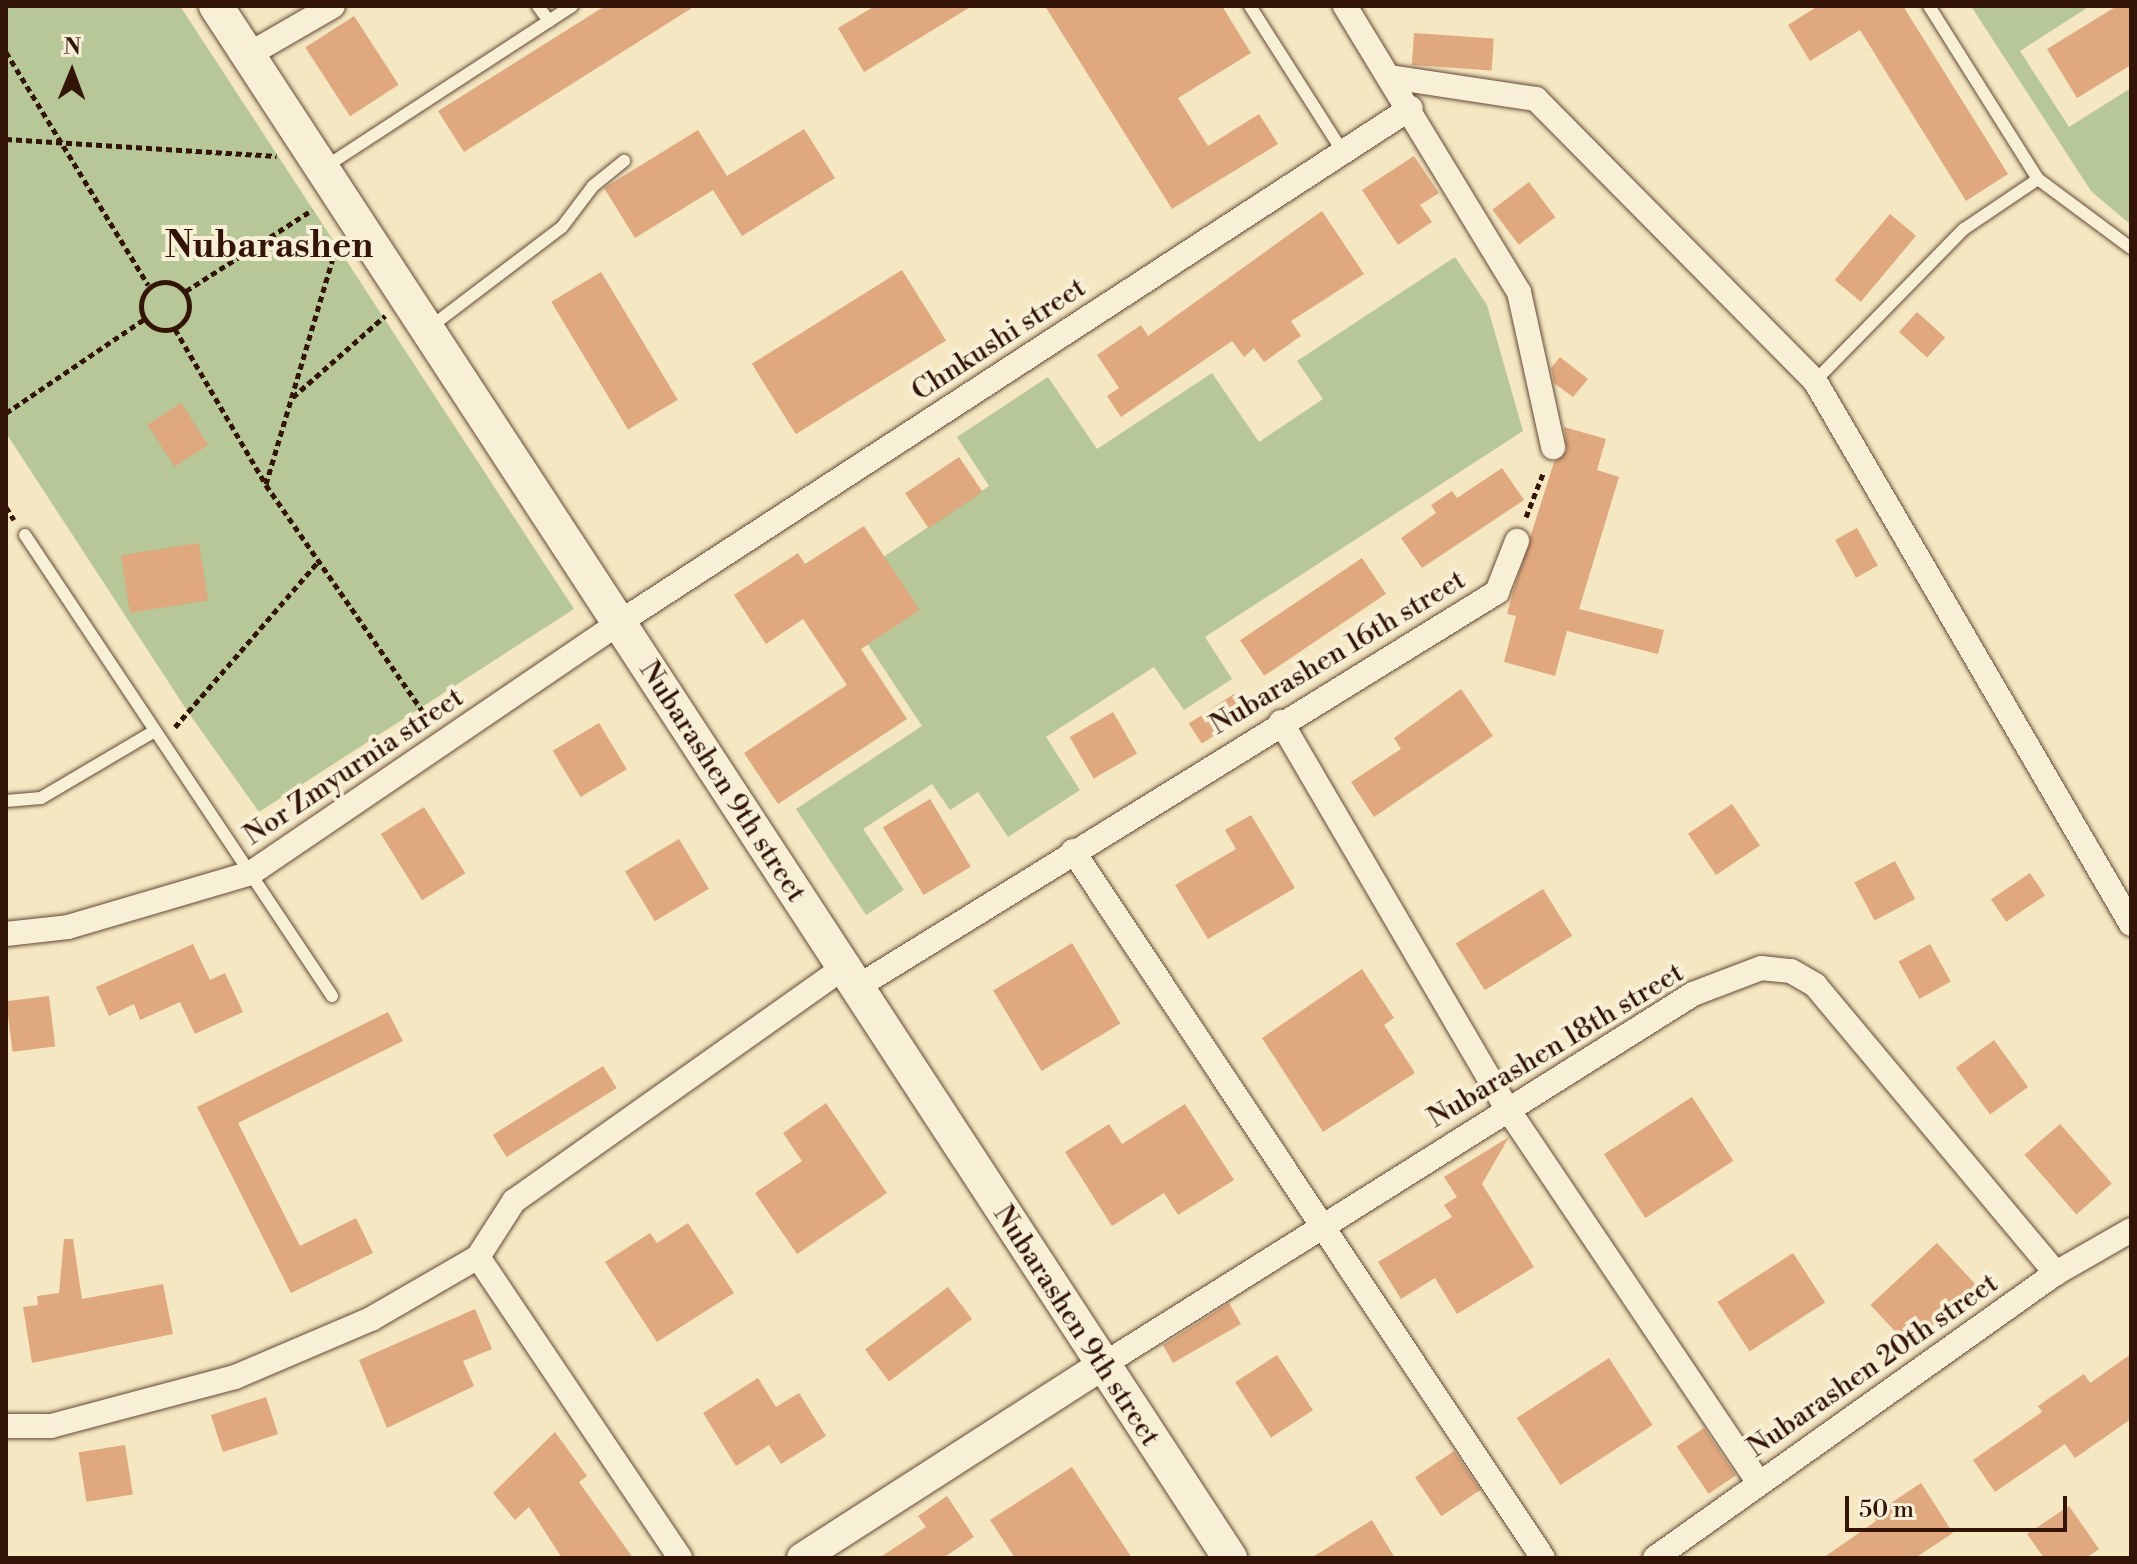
<!DOCTYPE html>
<style>
body{margin:0}
#map{position:relative;width:2137px;height:1564px;overflow:hidden;background:#f5e7c2;font-family:"Libre Bodoni",serif}
div>[style]{position:absolute}
.green>*{inset:0;background:#b7c797}
.building>*{inset:0;background:#e0a87e;transform-origin:0 0}
.path>*{height:5px;margin-top:-2.5px;transform-origin:0;background:repeating-linear-gradient(90deg,#331507 0 6px,transparent 0 10px)}
.path>.ring{margin:-2.5px;padding:0;box-sizing:content-box;background:none;border:5px solid #331507;border-radius:50%}
.roads{filter:drop-shadow(0 0 2px #644a36) drop-shadow(0 0 2px #644a36)}
.service>*{height:12px;margin:-6px;padding:0 6px;transform-origin:6px;border-radius:6px;background:#f8efd7}
.minor>*{height:24px;margin:-12px;padding:0 12px;transform-origin:12px;border-radius:12px;background:#f8efd7}
.tertiary>*{height:30px;margin:-15px;padding:0 15px;transform-origin:15px;border-radius:15px;background:#f8efd7}
.secondary>*{height:34px;margin:-17px;padding:0 17px;transform-origin:17px;border-radius:17px;background:#f8efd7}
span{translate:-50% -50%;white-space:nowrap;text-align:center;line-height:1.15;-webkit-text-stroke:8px #f8efd7;paint-order:stroke}
.street-label{font-size:28px;color:#331507}
.district-label{font-size:36px;color:#331507;font-weight:700}
.frame{position:absolute;inset:0;border:8px solid #331507;pointer-events:none}
.north{position:absolute;left:32px;top:32px;width:80px;height:80px;-webkit-text-stroke:6px #f8efd7;paint-order:stroke;rotate:1deg;font-size:22px;font-weight:700;line-height:32px;text-align:center;color:#331507}
.north::after{content:'';display:block;margin:auto;width:28px;height:36px;background:#331507;clip-path:polygon(50% 0,100% 100%,50% 72%,0 100%)}
.scale{position:absolute;left:1845px;top:1496px;width:222px;height:36px;box-sizing:border-box;border:4px solid #331507;border-top:0;padding-left:10px;font-size:24px;line-height:28px;white-space:nowrap;color:#331507;-webkit-text-stroke:6px #f8efd7;paint-order:stroke}
</style>
<div id="map">
<div class="green">
<i style="clip-path:polygon(6px 6px,180px 6px,574px 609px,259px 812px,188px 712px,6px 433px)"></i>
<i style="clip-path:polygon(1971px 6px,2090px 6px,2020px 51px,2069px 127px,2131px 88px,2131px 225px,2091px 191px)"></i>
<i style="clip-path:polygon(1455px 257px,1487px 305px,1523px 431px,1205px 637px,1232px 679px,1184px 710px,1154px 667px,1046px 737px,1080px 790px,1008px 837px,978px 792px,950px 810px,932px 784px,863px 829px,904px 890px,866px 915px,796px 809px,922px 726px,867px 643px,882px 558px,989px 486px,957px 437px,1048px 377px,1097px 449px,1212px 373px,1259px 442px,1323px 399px,1297px 361px)"></i>
</div>
<div class="building">
<i style="clip-path:polygon(605px 6px,695px 6px,464px 152px,438px 111px)"></i>
<i style="clip-path:polygon(875px 6px,972px 6px,864px 72px,838px 28px)"></i>
<i style="clip-path:polygon(1045px 6px,1222px 6px,1251px 53px,1178px 98px,1208px 146px,1259px 114px,1278px 144px,1172px 209px)"></i>
<i style="clip-path:polygon(1818px 6px,1903px 6px,2008px 174px,1966px 201px,1860px 30px,1810px 61px,1788px 25px)"></i>
<i style="clip-path:polygon(2117px 6px,2131px 6px,2131px 65px,2077px 98px,2047px 49px)"></i>
<i style="left:354px;top:16px;width:82px;height:58px;rotate:57deg"></i>
<i style="left:1414px;top:33px;width:80px;height:32px;rotate:4deg"></i>
<i style="clip-path:polygon(804px 129px,835px 178px,742px 236px,713px 190px,635px 238px,604px 188px,698px 130px,727px 176px)"></i>
<i style="clip-path:polygon(1414px 156px,1439px 193px,1420px 205px,1432px 222px,1398px 245px,1362px 190px)"></i>
<i style="left:1529px;top:182px;width:44px;height:46px;rotate:53deg"></i>
<i style="clip-path:polygon(1322px 211px,1364px 274px,1291px 321px,1301px 336px,1264px 362px,1254px 348px,1244px 357px,1232px 341px,1121px 417px,1107px 396px,1119px 388px,1097px 355px,1141px 325px,1148px 336px)"></i>
<i style="left:1890px;top:214px;width:34px;height:86px;rotate:40deg"></i>
<i style="left:902px;top:270px;width:83px;height:177px;rotate:58deg"></i>
<i style="left:601px;top:272px;width:149px;height:58px;rotate:59deg"></i>
<i style="left:1917px;top:312px;width:38px;height:27px;rotate:42deg"></i>
<i style="clip-path:polygon(1560px 357px,1588px 379px,1573px 397px,1554px 383px,1551px 368px)"></i>
<i style="left:181px;top:403px;width:50px;height:40px;rotate:57deg"></i>
<i style="clip-path:polygon(1564px 427px,1606px 439px,1597px 470px,1619px 477px,1579px 609px,1664px 630px,1658px 654px,1567px 631px,1555px 676px,1504px 662px,1516px 616px,1507px 614px,1513px 592px,1554px 462px,1567px 451px)"></i>
<i style="left:959px;top:457px;width:42px;height:65px;rotate:56deg"></i>
<i style="clip-path:polygon(1502px 468px,1524px 500px,1422px 568px,1401px 538px,1436px 513px,1431px 505px,1452px 491px,1457px 498px)"></i>
<i style="clip-path:polygon(864px 526px,920px 610px,861px 649px,907px 719px,778px 804px,744px 753px,847px 685px,803px 619px,766px 644px,734px 595px,798px 553px,805px 564px)"></i>
<i style="left:1857px;top:528px;width:43px;height:25px;rotate:61deg"></i>
<i style="left:199px;top:543px;width:58px;height:79px;rotate:81deg"></i>
<i style="left:1362px;top:558px;width:43px;height:147px;rotate:56deg"></i>
<i style="clip-path:polygon(1461px 689px,1493px 736px,1374px 817px,1351px 782px,1401px 749px,1394px 738px)"></i>
<i style="left:1234px;top:694px;width:24px;height:54px;rotate:57deg"></i>
<i style="left:1113px;top:712px;width:48px;height:50px;rotate:60deg"></i>
<i style="left:599px;top:723px;width:54px;height:54px;rotate:59deg"></i>
<i style="left:930px;top:799px;width:79px;height:55px;rotate:59deg"></i>
<i style="left:1732px;top:804px;width:50px;height:53px;rotate:56deg"></i>
<i style="left:424px;top:807px;width:78px;height:51px;rotate:58deg"></i>
<i style="clip-path:polygon(1251px 815px,1295px 888px,1208px 939px,1175px 885px,1236px 849px,1225px 830px)"></i>
<i style="left:679px;top:839px;width:58px;height:63px;rotate:59deg"></i>
<i style="left:1895px;top:861px;width:43px;height:46px;rotate:62deg"></i>
<i style="left:2030px;top:873px;width:27px;height:47px;rotate:56deg"></i>
<i style="left:1543px;top:889px;width:55px;height:103px;rotate:58deg"></i>
<i style="left:1072px;top:943px;width:94px;height:92px;rotate:59deg"></i>
<i style="clip-path:polygon(193px 944px,210px 980px,225px 973px,243px 1012px,195px 1034px,180px 1002px,140px 1020px,134px 1004px,109px 1016px,96px 987px)"></i>
<i style="left:1930px;top:944px;width:43px;height:36px;rotate:61deg"></i>
<i style="clip-path:polygon(1362px 969px,1394px 1018px,1384px 1025px,1415px 1073px,1323px 1132px,1262px 1038px)"></i>
<i style="left:49px;top:996px;width:51px;height:43px;rotate:83deg"></i>
<i style="clip-path:polygon(388px 1012px,403px 1041px,238px 1123px,300px 1246px,356px 1218px,373px 1253px,291px 1293px,197px 1107px)"></i>
<i style="left:1994px;top:1040px;width:58px;height:47px;rotate:54deg"></i>
<i style="left:603px;top:1066px;width:26px;height:130px;rotate:58deg"></i>
<i style="left:1692px;top:1097px;width:76px;height:105px;rotate:57deg"></i>
<i style="clip-path:polygon(826px 1103px,887px 1193px,797px 1254px,755px 1193px,802px 1161px,783px 1133px)"></i>
<i style="clip-path:polygon(1185px 1104px,1234px 1180px,1178px 1215px,1164px 1193px,1112px 1226px,1065px 1152px,1109px 1124px,1122px 1144px)"></i>
<i style="left:2060px;top:1124px;width:79px;height:47px;rotate:49deg"></i>
<i style="clip-path:polygon(1509px 1137px,1482px 1184px,1534px 1267px,1457px 1314px,1435px 1278px,1401px 1299px,1378px 1262px,1452px 1217px,1444px 1205px,1457px 1197px,1444px 1177px)"></i>
<i style="clip-path:polygon(688px 1223px,734px 1293px,657px 1342px,605px 1262px,650px 1233px,657px 1243px)"></i>
<i style="clip-path:polygon(64px 1239px,73px 1239px,82px 1299px,163px 1284px,173px 1334px,32px 1363px,23px 1307px,38px 1305px,37px 1296px,59px 1293px)"></i>
<i style="left:1937px;top:1243px;width:57px;height:91px;rotate:47deg"></i>
<i style="left:1793px;top:1253px;width:59px;height:90px;rotate:57deg"></i>
<i style="left:948px;top:1287px;width:40px;height:104px;rotate:53deg"></i>
<i style="clip-path:polygon(1229px 1303px,1241px 1324px,1173px 1363px,1163px 1345px)"></i>
<i style="clip-path:polygon(475px 1309px,492px 1349px,463px 1361px,474px 1386px,387px 1428px,359px 1360px)"></i>
<i style="clip-path:polygon(2131px 1354px,2131px 1419px,2075px 1458px,2065px 1444px,1995px 1492px,1973px 1460px,2042px 1412px,2038px 1406px,2084px 1374px,2090px 1383px)"></i>
<i style="left:1277px;top:1355px;width:66px;height:50px;rotate:57deg"></i>
<i style="left:1609px;top:1358px;width:80px;height:110px;rotate:57deg"></i>
<i style="clip-path:polygon(758px 1378px,776px 1407px,799px 1393px,826px 1436px,781px 1464px,769px 1445px,736px 1466px,703px 1413px)"></i>
<i style="left:266px;top:1397px;width:39px;height:58px;rotate:72deg"></i>
<i style="left:1704px;top:1428px;width:57px;height:33px;rotate:56deg"></i>
<i style="clip-path:polygon(555px 1432px,587px 1476px,579px 1482px,633px 1558px,562px 1558px,529px 1507px,515px 1520px,493px 1493px)"></i>
<i style="left:125px;top:1445px;width:50px;height:47px;rotate:81deg"></i>
<i style="left:1454px;top:1451px;width:47px;height:47px;rotate:56deg"></i>
<i style="clip-path:polygon(1072px 1467px,1132px 1558px,1015px 1558px,990px 1520px)"></i>
<i style="clip-path:polygon(1921px 1483px,1953px 1533px,1915px 1558px,1823px 1558px,1876px 1521px,1873px 1515px)"></i>
<i style="clip-path:polygon(947px 1496px,974px 1537px,943px 1558px,879px 1558px,926px 1527px,918px 1516px)"></i>
<i style="clip-path:polygon(2069px 1506px,2099px 1549px,2086px 1558px,2044px 1558px,2027px 1534px)"></i>
<i style="clip-path:polygon(1372px 1520px,1395px 1558px,1311px 1558px)"></i>
</div>
<div class="path">
<i style="left:6px;top:52px;width:273px;rotate:58.6deg"></i>
<i style="left:6px;top:139px;width:271px;rotate:3.6deg"></i>
<i class="ring" style="left:141px;top:282px;width:43px;height:43px"></i>
<i style="left:186px;top:291px;width:150px;rotate:-32.7deg"></i>
<i style="left:175px;top:329px;width:181px;rotate:59.7deg"></i>
<i style="left:266px;top:485px;width:288px;rotate:55.3deg"></i>
<i style="left:293px;top:397px;width:123px;rotate:-41.4deg"></i>
<i style="left:6px;top:413px;width:166px;rotate:-34.2deg"></i>
<i style="left:266px;top:484px;width:246px;rotate:-73.5deg"></i>
<i style="left:6px;top:507px;width:15px;rotate:58deg"></i>
<i style="left:1526px;top:517px;width:49px;rotate:-68.6deg"></i>
<i style="left:175px;top:727px;width:217px;rotate:-49.1deg"></i>
</div>
<div class="roads">
<div class="service">
<i style="left:538px;top:6px;width:19px;rotate:54deg"></i>
<i style="left:1250px;top:6px;width:173px;rotate:57.5deg"></i>
<i style="left:1929px;top:6px;width:204px;rotate:57.8deg"></i>
<i style="left:2038px;top:179px;width:116px;rotate:36.6deg"></i>
<i style="left:325px;top:167px;width:295px;rotate:-33.1deg"></i>
<i style="left:429px;top:328px;width:167px;rotate:-37.2deg"></i>
<i style="left:562px;top:227px;width:51px;rotate:-52.9deg"></i>
<i style="left:593px;top:186px;width:40px;rotate:-39deg"></i>
<i style="left:1815px;top:381px;width:213px;rotate:-45.6deg"></i>
<i style="left:1964px;top:229px;width:89px;rotate:-34deg"></i>
<i style="left:25px;top:535px;width:554px;rotate:56.34deg"></i>
<i style="left:6px;top:801px;width:35px;rotate:-5deg"></i>
<i style="left:41px;top:798px;width:130px;rotate:-30.5deg"></i>
</div>
<div class="minor">
<i style="left:1345px;top:6px;width:335px;rotate:58.7deg"></i>
<i style="left:1519px;top:292px;width:159px;rotate:77.6deg"></i>
<i style="left:248px;top:55px;width:98px;rotate:-30deg"></i>
<i style="left:1390px;top:77px;width:148px;rotate:8.6deg"></i>
<i style="left:1536px;top:99px;width:397px;rotate:45.3deg"></i>
<i style="left:1815px;top:381px;width:628px;rotate:59.8deg"></i>
<i style="left:1281px;top:722px;width:447px;rotate:59.7deg"></i>
<i style="left:1507px;top:1108px;width:452px;rotate:56.1deg"></i>
<i style="left:1073px;top:851px;width:849px;rotate:56.38deg"></i>
<i style="left:6px;top:934px;width:62px;rotate:-6.4deg"></i>
<i style="left:68px;top:927px;width:191px;rotate:-16.4deg"></i>
<i style="left:251px;top:873px;width:446px;rotate:-34.2deg"></i>
<i style="left:620px;top:622px;width:943px;rotate:-33.02deg"></i>
<i style="left:854px;top:989px;width:756px;rotate:-31.69deg"></i>
<i style="left:1497px;top:592px;width:55px;rotate:-68.6deg"></i>
<i style="left:478px;top:1257px;width:362px;rotate:56.1deg"></i>
<i style="left:1101px;top:1366px;width:699px;rotate:-32.14deg"></i>
<i style="left:1693px;top:994px;width:73px;rotate:-20.9deg"></i>
<i style="left:1761px;top:968px;width:30px;rotate:6deg"></i>
<i style="left:1791px;top:971px;width:28px;rotate:30deg"></i>
<i style="left:1815px;top:985px;width:376px;rotate:50.1deg"></i>
<i style="left:6px;top:1426px;width:45px"></i>
<i style="left:51px;top:1426px;width:190px;rotate:-14.9deg"></i>
<i style="left:235px;top:1377px;width:148px;rotate:-23.1deg"></i>
<i style="left:371px;top:1319px;width:124px;rotate:-30.1deg"></i>
<i style="left:478px;top:1257px;width:67px;rotate:-57.3deg"></i>
<i style="left:514px;top:1201px;width:402px;rotate:-35.3deg"></i>
<i style="left:1655px;top:1558px;width:492px;rotate:-35.4deg"></i>
<i style="left:2056px;top:1273px;width:86px;rotate:-29.8deg"></i>
</div>
<div class="tertiary">
<i style="left:802px;top:1558px;width:355px;rotate:-32.7deg"></i>
</div>
<div class="secondary">
<i style="left:216px;top:6px;width:1854px;rotate:56.84deg"></i>
</div>
</div>
<div class="street-label">
<span style="left:999px;top:340px;rotate:-33deg">Chnkushi street</span>
<span style="left:1338px;top:653px;rotate:-31deg">Nubarashen 16th street</span>
<span style="left:354px;top:767px;rotate:-34deg">Nor Zmyurnia street</span>
<span style="left:722px;top:782px;rotate:57deg">Nubarashen 9th street</span>
<span style="left:1556px;top:1046px;rotate:-31deg">Nubarashen 18th street</span>
<span style="left:1076px;top:1326px;rotate:57deg">Nubarashen 9th street</span>
<span style="left:1873px;top:1366px;rotate:-35deg">Nubarashen 20th street</span>
</div>
<div class="district-label">
<span style="left:269px;top:247px">Nubarashen</span>
</div>
<div class="frame"></div>
<div class="north">N</div>
<div class="scale">50 m</div>
</div>
